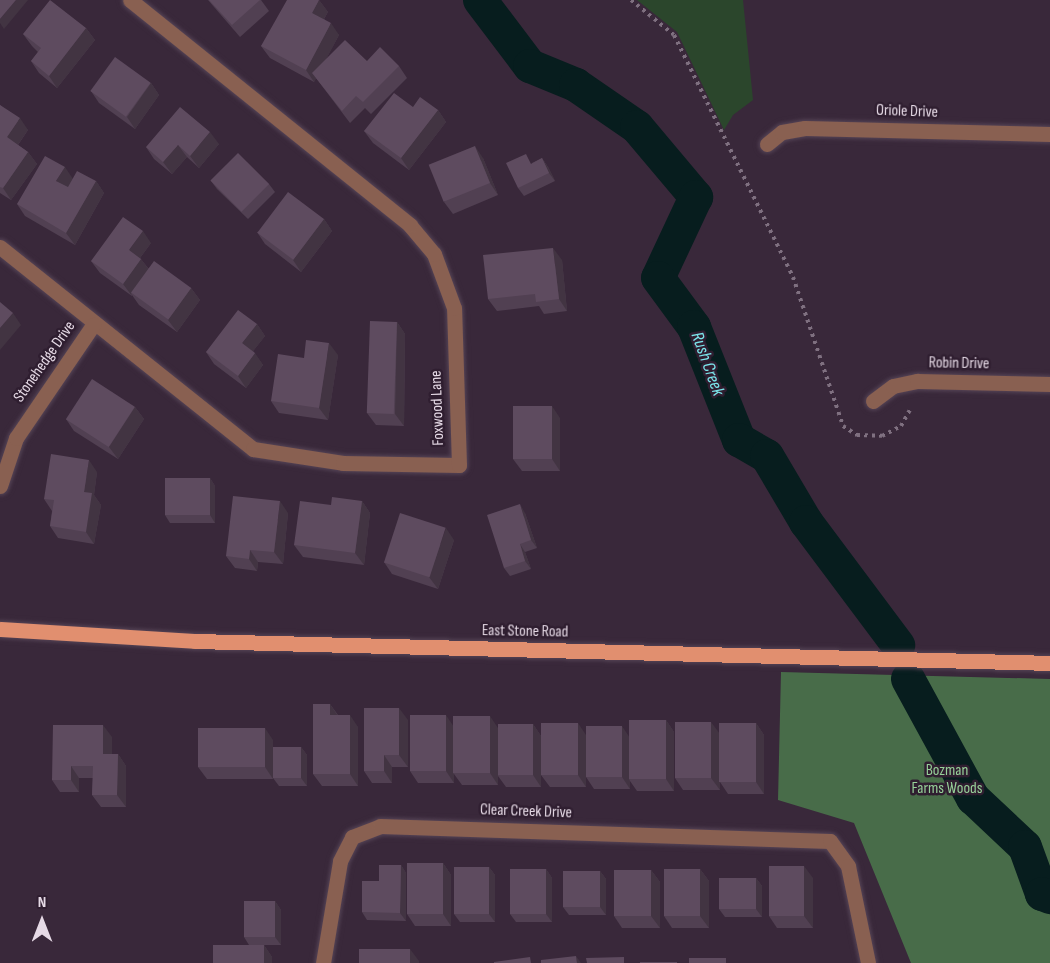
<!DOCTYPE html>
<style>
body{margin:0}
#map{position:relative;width:1050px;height:963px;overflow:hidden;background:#39283a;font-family:"Sofia Sans Condensed",sans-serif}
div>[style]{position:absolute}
.green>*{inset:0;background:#2b462c}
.forest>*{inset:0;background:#486c49}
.river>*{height:34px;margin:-17px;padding:0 17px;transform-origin:17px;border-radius:17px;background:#071d1e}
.path>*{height:4px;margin-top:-2px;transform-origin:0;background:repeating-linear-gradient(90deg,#7f7080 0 3px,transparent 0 7.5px)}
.roads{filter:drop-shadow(0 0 2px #554456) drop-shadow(0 0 2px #554456)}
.minor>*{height:15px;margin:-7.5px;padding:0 7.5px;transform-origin:7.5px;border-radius:7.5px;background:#896051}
.major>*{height:15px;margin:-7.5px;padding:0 7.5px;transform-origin:7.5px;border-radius:7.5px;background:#e18f6f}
.wall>*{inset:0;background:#514052}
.shaded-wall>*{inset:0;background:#423442}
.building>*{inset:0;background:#5e4b5f;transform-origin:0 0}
span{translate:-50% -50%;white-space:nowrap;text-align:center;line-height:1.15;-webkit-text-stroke:5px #2f1e30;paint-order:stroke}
.street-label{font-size:16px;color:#e6dae6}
.park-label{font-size:16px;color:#97d199}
.water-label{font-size:18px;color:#7be6eb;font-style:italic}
.north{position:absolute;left:12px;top:891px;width:60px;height:60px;-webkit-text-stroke:4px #2f1e30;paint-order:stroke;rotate:0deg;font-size:16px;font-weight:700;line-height:24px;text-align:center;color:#e6dae6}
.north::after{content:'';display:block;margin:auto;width:21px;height:27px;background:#e6dae6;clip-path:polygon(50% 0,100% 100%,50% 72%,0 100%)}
</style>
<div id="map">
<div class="green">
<i style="clip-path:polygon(637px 0,743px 0,753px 100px,733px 115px,724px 130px,677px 32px)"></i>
</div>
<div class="forest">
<i style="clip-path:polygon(781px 672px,1050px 679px,1050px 963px,911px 963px,854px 823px,778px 800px)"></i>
</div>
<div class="river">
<i style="left:480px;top:0;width:83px;rotate:52.9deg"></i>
<i style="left:530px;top:66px;width:50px;rotate:22.4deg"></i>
<i style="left:576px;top:85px;width:74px;rotate:34.5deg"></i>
<i style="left:637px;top:127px;width:92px;rotate:49.9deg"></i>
<i style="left:696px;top:197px;width:89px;rotate:115.1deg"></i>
<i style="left:658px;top:278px;width:61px;rotate:53.7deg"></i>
<i style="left:694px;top:327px;width:122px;rotate:68.3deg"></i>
<i style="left:739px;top:440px;width:32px;rotate:30deg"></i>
<i style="left:767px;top:456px;width:77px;rotate:59.4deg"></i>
<i style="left:806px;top:522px;width:154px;rotate:53.2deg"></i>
<i style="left:908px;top:679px;width:136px;rotate:61.4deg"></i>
<i style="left:973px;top:798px;width:71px;rotate:43.3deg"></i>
<i style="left:1025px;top:847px;width:50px;rotate:70.1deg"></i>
<i style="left:1042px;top:894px;width:9px;rotate:21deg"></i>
</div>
<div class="path">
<i style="left:631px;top:0;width:55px;rotate:39.1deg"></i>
<i style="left:674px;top:35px;width:270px;rotate:63.8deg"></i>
<i style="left:793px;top:277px;width:157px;rotate:71.4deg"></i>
<i style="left:843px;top:426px;width:17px;rotate:33deg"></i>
<i style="left:857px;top:435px;width:25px;rotate:2deg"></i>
<i style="left:882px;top:436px;width:21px;rotate:-28deg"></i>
<i style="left:901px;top:426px;width:18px;rotate:-61deg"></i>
</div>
<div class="roads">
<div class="minor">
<i style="left:767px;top:144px;width:19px;rotate:-39deg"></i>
<i style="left:782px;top:132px;width:23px;rotate:-10deg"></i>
<i style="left:805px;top:128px;width:245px;rotate:1.4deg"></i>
<i style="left:0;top:247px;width:324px;rotate:38.6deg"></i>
<i style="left:253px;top:449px;width:91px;rotate:8.8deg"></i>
<i style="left:343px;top:463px;width:116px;rotate:1deg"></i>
<i style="left:459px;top:465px;width:157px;rotate:-91.8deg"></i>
<i style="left:454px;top:308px;width:58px;rotate:-110.3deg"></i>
<i style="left:434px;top:254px;width:38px;rotate:-130deg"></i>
<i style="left:410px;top:225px;width:359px;rotate:-141.2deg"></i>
<i style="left:873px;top:401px;width:25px;rotate:-37deg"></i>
<i style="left:893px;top:386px;width:25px;rotate:-12deg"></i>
<i style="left:917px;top:381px;width:133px;rotate:1.3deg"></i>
<i style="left:0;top:486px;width:51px;rotate:-71.6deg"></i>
<i style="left:16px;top:438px;width:137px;rotate:-55.7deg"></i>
<i style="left:323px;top:963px;width:103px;rotate:-80.5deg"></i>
<i style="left:340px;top:861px;width:27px;rotate:-63deg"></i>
<i style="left:352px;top:837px;width:30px;rotate:-21deg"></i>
<i style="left:380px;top:826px;width:450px;rotate:1.9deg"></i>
<i style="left:830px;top:841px;width:31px;rotate:54deg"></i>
<i style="left:848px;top:866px;width:99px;rotate:78.3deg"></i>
</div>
<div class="major">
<i style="left:0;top:629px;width:195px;rotate:3.5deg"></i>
<i style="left:195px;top:641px;width:855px;rotate:1.47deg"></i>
</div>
</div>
<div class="wall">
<i style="clip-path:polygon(208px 0,261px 0,269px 11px,240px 37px)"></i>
<i style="clip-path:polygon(319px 0,328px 12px,324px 19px,339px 35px,326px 59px,367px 61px,399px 66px,407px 78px,371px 114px,365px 108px,350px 123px,316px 78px,314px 82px,270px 58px,261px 46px)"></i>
<i style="clip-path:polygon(86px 28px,95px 40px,57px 88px,39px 73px,31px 61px,38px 52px,32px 46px,23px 34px)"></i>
<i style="clip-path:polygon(151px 83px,159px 95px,135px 129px,99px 103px,91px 91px)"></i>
<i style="clip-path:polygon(0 105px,28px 130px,18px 145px,28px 152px,37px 164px,11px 200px,0 193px)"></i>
<i style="clip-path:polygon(413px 107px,438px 110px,446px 122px,409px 170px,373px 143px,364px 131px)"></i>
<i style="clip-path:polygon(219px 144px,199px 168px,187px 157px,172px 174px,154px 159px,146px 147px)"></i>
<i style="clip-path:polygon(483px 158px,498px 195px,453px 214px,444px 202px)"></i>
<i style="clip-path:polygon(542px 158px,548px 167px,555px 181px,524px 196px,518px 188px,532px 163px)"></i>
<i style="clip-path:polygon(73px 179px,96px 181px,104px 193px,75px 245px,25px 216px,17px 204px)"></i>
<i style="clip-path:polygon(211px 181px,269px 184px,275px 192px,248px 219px,217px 189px)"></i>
<i style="clip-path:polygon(324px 219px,332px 231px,301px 272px,265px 244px,257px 232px)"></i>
<i style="clip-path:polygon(151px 243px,140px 258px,148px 268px,191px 288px,200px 300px,177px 332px,139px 305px,132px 295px,132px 296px,100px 273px,91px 261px)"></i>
<i style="clip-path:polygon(562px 260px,567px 311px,544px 314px,539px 306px,497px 311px,488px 299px)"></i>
<i style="clip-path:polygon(397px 322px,405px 334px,404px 426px,376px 425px,367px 413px)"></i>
<i style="clip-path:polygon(257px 324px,265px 336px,253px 351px,263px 365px,246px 388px,214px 364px,206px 352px)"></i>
<i style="clip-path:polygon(338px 355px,328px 420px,279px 413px,271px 401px,304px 358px)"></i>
<i style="clip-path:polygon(135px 407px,144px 419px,118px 459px,74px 431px,66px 419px)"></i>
<i style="clip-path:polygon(560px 418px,560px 471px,522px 471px,513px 459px)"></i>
<i style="clip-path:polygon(97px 472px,94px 495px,101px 505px,94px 544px,58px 538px,50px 526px,52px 511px,44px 499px)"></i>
<i style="clip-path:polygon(210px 478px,215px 486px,215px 523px,170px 523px,165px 515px)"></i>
<i style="clip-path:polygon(362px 501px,370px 513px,364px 565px,303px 557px,294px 545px,331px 505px)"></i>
<i style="clip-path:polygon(288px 513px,283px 564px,258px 562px,257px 571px,235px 568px,226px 556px)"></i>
<i style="clip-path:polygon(525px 513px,537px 548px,525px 552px,531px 569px,510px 576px,504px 568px)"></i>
<i style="clip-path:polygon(454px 540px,438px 589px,392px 574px,384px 562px)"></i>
<i style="clip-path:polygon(330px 704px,338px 715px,358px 727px,358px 786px,322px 786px,313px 774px)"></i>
<i style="clip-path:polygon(408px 720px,408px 767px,392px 767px,392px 783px,372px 783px,364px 771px)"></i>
<i style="clip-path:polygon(666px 720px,674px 732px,674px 791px,637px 791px,630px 781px,630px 789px,594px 789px,586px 777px,586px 787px,550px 787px,541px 775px,586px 735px,629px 737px)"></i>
<i style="clip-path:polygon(756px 723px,764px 735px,764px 794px,728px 794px,720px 782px,720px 790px,683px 790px,675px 778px,719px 734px)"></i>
<i style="clip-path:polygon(533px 724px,541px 736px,541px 787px,506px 787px,498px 776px,498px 785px,462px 785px,454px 774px,454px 783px,418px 783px,410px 771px,453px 726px,498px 728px)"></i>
<i style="clip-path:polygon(112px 737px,112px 754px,118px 754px,126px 766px,126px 807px,101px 807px,92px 795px,93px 778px,79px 778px,79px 792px,60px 792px,52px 780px)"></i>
<i style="clip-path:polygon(273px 740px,273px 779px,207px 779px,198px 767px)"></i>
<i style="clip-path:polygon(301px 747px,307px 755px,307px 786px,279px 786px,273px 778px)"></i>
<i style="clip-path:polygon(443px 863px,451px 875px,451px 926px,415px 926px,407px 914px)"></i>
<i style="clip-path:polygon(401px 865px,406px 873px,406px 921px,367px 920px,362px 912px,379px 881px)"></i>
<i style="clip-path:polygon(489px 867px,495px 875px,495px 922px,460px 922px,454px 914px)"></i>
<i style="clip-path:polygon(546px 869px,552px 878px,552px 922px,516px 922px,510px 914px)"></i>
<i style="clip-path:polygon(700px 869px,709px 881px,709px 928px,672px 928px,664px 916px)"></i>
<i style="clip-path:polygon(651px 870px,660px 882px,660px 928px,622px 928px,614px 916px)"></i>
<i style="clip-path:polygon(600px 871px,606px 879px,606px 915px,569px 915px,563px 907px)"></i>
<i style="clip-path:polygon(756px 878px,762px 886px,762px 917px,725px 917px,719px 909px)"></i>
<i style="clip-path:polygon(813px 878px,813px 928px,777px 928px,769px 916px)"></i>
<i style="clip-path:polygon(275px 901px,281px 910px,281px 945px,264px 945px,272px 957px,272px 963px,249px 945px,244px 937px)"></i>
</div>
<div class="shaded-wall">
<i style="clip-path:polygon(16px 0,28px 0,4px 29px,0 23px,0 19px)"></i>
<i style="clip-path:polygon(319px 0,328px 12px,320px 25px,312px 13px)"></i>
<i style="clip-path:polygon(331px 23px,339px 35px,314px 82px,306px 70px)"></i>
<i style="clip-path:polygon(86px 28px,95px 40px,57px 88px,49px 76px)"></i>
<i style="clip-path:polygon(151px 83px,159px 95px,135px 129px,127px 117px)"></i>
<i style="clip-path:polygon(438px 110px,446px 122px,409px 170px,401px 158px)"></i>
<i style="clip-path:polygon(20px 118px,28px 130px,15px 149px,7px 137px)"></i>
<i style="clip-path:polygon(210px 132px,219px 144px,199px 168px,190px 156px)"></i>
<i style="clip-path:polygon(178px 145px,187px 157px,172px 174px,163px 162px)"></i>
<i style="clip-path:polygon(475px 146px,483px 158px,498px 195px,490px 183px)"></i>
<i style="clip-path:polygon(28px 152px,37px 164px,11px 200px,3px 188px)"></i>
<i style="clip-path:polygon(542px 158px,548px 167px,555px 181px,549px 173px)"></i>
<i style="clip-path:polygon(65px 167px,73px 179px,65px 193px,56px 181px)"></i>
<i style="clip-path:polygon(96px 181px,104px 193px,75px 245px,66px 233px)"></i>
<i style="clip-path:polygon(324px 219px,332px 231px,301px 272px,293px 260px)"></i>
<i style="clip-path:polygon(143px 231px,151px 243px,137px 262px,129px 250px)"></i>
<i style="clip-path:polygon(553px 248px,562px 260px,567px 311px,559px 299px)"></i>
<i style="clip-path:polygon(141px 259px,150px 271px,131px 293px,132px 296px,123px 284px)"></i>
<i style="clip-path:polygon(191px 288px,200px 300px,177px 332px,168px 320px)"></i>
<i style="clip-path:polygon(13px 313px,21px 325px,0 350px,0 328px)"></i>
<i style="clip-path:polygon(397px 322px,405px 334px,404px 426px,395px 414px)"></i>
<i style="clip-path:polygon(257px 324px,265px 336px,250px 355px,242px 343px)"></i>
<i style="clip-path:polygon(329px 343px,338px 355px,328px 420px,319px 408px)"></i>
<i style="clip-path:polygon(255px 353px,263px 365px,246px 388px,238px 376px)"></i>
<i style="clip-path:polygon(552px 406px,560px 418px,560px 471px,552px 459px)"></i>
<i style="clip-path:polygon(135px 407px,144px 419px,118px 459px,109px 447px)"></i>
<i style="clip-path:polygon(89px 460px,97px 472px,94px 495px,101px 505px,94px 544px,86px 532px,84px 492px)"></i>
<i style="clip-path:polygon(210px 478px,215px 486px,215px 523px,210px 515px)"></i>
<i style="clip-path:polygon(280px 501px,288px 513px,283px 564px,274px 552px)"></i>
<i style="clip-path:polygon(362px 501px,370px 513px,364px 565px,355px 553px)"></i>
<i style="clip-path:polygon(520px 504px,525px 513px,537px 548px,531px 540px)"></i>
<i style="clip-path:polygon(446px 528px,454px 540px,438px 589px,429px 577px)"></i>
<i style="clip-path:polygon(520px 544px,525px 552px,531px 569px,525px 561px)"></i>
<i style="clip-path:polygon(250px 550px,258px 562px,257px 571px,249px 559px)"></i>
<i style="clip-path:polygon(330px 704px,338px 716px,330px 715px)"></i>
<i style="clip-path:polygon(399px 708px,408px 720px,408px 767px,399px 755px)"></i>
<i style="clip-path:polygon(350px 715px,358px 727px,358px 786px,350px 774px)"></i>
<i style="clip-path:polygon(446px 715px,454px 727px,453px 773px,454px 774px,454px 783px,446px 771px)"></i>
<i style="clip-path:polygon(490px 716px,498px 728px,498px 785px,490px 773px)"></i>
<i style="clip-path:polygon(666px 720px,674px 732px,674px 791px,666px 779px)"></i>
<i style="clip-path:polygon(711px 722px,720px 734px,720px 790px,711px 778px)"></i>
<i style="clip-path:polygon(578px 723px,586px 735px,586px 787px,578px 775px)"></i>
<i style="clip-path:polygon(756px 723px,764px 735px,764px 794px,756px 782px)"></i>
<i style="clip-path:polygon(533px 724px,541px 736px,541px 787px,533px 775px)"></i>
<i style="clip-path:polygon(103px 725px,112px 737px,112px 766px,103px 754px)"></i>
<i style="clip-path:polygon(622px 726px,630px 738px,629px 779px,630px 781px,630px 789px,622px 777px)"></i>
<i style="clip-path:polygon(265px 728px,273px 740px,273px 779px,265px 767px)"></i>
<i style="clip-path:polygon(301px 747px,307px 755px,307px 786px,301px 778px)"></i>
<i style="clip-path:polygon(118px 754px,126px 766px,126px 807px,117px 795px)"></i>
<i style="clip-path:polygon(384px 755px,392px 767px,392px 783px,384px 771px)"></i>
<i style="clip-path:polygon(71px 766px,79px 778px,79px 792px,71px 780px)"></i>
<i style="clip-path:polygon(443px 863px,451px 875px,451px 926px,443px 914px)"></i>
<i style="clip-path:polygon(401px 865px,406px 873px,406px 921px,400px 913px)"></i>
<i style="clip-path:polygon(804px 866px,813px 878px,813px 928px,804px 916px)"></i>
<i style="clip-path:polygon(489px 867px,495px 875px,495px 922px,489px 914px)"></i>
<i style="clip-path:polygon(546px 869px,552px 878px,552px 922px,546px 914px)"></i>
<i style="clip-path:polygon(700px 869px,709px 881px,709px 928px,700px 916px)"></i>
<i style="clip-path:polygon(651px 870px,660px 882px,660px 928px,651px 916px)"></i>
<i style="clip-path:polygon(600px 871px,606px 879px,606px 915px,600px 907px)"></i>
<i style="clip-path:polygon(756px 878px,762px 886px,762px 917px,756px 909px)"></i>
<i style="clip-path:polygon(275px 901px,281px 910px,281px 945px,275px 937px)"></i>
<i style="clip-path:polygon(264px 945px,272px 957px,272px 963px,264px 963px)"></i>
<i style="clip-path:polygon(410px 949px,419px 961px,419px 963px,410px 963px)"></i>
<i style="clip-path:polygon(576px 956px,581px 963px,577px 963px)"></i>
</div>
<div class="building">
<i style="clip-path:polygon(0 0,16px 0,0 19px)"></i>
<i style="clip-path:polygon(50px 0,86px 28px,49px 76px,31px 61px,41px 48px,23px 34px)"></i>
<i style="clip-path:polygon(209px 0,260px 0,232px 25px)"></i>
<i style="clip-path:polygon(287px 0,319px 0,312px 13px,331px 23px,306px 70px,261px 46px)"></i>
<i style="clip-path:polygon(345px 40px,367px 61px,380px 47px,399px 66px,363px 102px,356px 96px,342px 111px,312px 73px)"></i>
<i style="left:115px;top:57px;width:44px;height:42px;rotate:36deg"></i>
<i style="clip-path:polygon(394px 93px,413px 107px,420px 97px,438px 110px,401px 158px,364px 131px)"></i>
<i style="clip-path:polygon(0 105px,20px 118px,7px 137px,28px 152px,3px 188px,0 187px)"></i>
<i style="clip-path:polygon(180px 107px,210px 132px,190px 156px,178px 145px,163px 162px,146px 147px)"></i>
<i style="left:475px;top:146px;width:40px;height:50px;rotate:68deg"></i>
<i style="left:238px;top:153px;width:44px;height:39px;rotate:45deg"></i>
<i style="clip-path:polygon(526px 154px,531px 164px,542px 158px,549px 173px,518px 188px,506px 163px)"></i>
<i style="clip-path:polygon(45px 156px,65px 167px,56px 181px,68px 187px,77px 171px,96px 181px,66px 233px,17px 204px)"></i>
<i style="left:288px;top:192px;width:45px;height:51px;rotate:37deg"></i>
<i style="clip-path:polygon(123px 217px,143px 231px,129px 250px,141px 259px,123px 284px,91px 261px)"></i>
<i style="clip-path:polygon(553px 248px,559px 299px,536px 302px,535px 294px,488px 299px,483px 255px)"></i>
<i style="left:154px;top:261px;width:46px;height:39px;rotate:36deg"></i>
<i style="clip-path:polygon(0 302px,13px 313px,0 328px)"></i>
<i style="clip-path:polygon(238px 310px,257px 324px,242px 343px,255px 353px,238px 376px,206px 352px)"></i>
<i style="left:370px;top:321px;width:27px;height:92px;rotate:2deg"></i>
<i style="clip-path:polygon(306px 340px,329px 343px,319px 408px,271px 401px,278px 354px,304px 358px)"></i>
<i style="left:92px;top:379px;width:51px;height:48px;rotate:33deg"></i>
<i style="left:513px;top:406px;width:39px;height:53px"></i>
<i style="clip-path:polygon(51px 454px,89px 460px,84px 492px,92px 493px,86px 532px,50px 526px,54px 500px,44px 499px)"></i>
<i style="left:165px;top:478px;width:45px;height:37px"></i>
<i style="clip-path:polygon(233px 496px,280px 501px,274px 552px,250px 550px,249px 559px,226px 556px)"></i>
<i style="clip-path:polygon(332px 497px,362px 501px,355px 553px,294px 545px,300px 501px,331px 505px)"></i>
<i style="clip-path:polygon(520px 504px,531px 540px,520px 544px,525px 561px,504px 568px,487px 515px)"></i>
<i style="left:400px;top:513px;width:48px;height:52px;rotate:18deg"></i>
<i style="clip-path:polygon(313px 704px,330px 704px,330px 715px,350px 715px,350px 774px,313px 774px)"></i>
<i style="clip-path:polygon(364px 708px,399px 708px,399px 755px,384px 755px,384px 771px,364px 771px)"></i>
<i style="left:410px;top:715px;width:36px;height:56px"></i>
<i style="left:453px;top:716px;width:37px;height:57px"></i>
<i style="left:629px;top:720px;width:37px;height:59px"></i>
<i style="left:675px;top:722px;width:36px;height:56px"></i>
<i style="left:541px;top:723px;width:37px;height:52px"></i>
<i style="left:719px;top:723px;width:37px;height:59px"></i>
<i style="left:498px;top:724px;width:35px;height:51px"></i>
<i style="clip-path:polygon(53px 725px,103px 725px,103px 754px,118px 754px,117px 795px,92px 795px,93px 766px,71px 766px,71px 780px,52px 780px)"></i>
<i style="left:586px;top:726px;width:36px;height:51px"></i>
<i style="left:198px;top:728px;width:67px;height:39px"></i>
<i style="left:273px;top:747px;width:28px;height:31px"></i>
<i style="left:407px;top:863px;width:36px;height:51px"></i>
<i style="clip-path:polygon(379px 865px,401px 865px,400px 913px,362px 912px,362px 881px,379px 881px)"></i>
<i style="left:769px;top:866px;width:35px;height:50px"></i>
<i style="left:454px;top:867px;width:35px;height:47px"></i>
<i style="left:510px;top:869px;width:36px;height:45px"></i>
<i style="left:664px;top:869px;width:36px;height:47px"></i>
<i style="left:614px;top:870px;width:37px;height:46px"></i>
<i style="left:563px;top:871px;width:37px;height:36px"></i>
<i style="left:719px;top:878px;width:37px;height:31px"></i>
<i style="left:244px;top:901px;width:31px;height:36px"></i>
<i style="left:213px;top:945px;width:51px;height:18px"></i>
<i style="left:359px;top:949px;width:51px;height:14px"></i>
<i style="clip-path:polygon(576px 956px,577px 963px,541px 963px,541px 960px)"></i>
<i style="clip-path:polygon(530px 957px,531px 963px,494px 963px,494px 962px)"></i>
<i style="clip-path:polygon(624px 957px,624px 963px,587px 963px,586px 958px)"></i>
<i style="left:689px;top:958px;width:37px;height:5px"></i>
<i style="left:640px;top:962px;width:37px;height:1px"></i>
</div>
<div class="street-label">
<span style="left:907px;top:112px;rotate:2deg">Oriole Drive</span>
<span style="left:45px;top:362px;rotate:-55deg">Stonehedge Drive</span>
<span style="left:959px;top:364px;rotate:1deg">Robin Drive</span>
<span style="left:438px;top:408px;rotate:-92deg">Foxwood Lane</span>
<span style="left:525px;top:632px;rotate:1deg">East Stone Road</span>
<span style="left:526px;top:812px;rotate:2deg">Clear Creek Drive</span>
</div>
<div class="park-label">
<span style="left:947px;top:780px">Bozman<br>Farms Woods</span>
</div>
<div class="water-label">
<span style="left:707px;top:364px;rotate:70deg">Rush Creek</span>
</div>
<div class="north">N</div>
</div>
